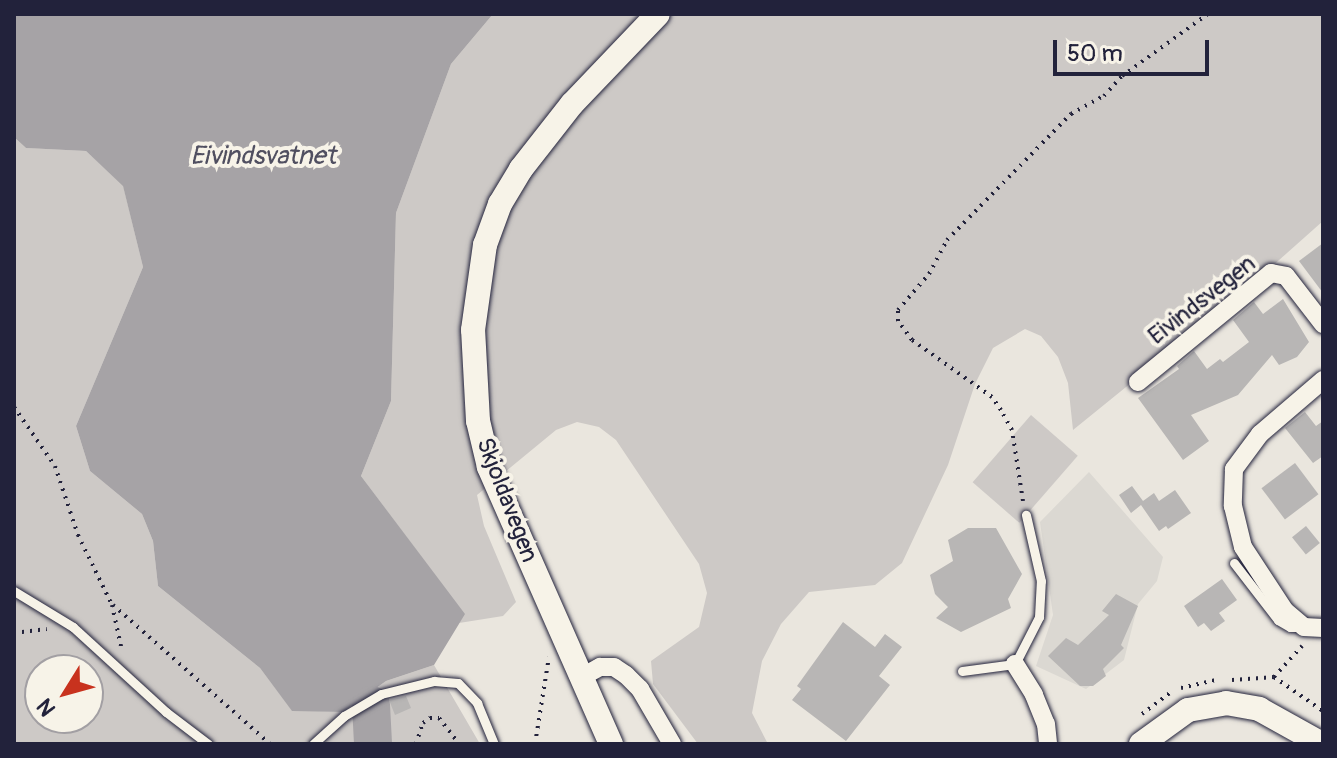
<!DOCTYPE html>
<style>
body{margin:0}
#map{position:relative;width:1337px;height:758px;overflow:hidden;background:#eae6de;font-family:Pangolin,sans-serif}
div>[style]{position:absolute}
.built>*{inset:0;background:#dbd8d2}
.green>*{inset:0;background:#cdc9c6;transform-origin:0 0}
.water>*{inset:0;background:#a6a3a6}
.river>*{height:38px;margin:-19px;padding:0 19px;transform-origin:19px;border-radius:19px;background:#a6a3a6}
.building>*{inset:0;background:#b8b6b5;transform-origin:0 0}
.path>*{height:4px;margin-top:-2px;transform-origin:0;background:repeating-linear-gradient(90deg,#22223b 0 2px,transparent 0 8px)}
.roads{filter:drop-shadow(0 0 2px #22223b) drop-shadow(0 0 2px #22223b)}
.service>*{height:9px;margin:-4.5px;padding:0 4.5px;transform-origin:4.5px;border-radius:4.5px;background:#f7f3e8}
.minor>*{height:18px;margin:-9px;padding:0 9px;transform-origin:9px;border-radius:9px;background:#f7f3e8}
.secondary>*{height:24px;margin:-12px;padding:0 12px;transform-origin:12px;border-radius:12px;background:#f7f3e8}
span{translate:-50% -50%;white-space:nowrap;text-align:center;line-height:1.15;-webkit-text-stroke:8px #f7f3e8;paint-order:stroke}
.street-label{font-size:24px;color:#22223b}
.water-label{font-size:26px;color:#504f60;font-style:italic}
.frame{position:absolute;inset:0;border:16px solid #22223b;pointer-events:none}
.north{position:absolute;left:24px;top:654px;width:80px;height:80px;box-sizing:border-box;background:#f7f3e8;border:2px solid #a29fa3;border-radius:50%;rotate:233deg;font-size:22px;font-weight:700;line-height:32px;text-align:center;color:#22223b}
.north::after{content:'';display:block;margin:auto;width:28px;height:36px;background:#c8321e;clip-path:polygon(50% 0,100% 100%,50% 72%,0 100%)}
.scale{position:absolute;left:1053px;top:40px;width:156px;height:36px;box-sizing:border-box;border:4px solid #22223b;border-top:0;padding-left:10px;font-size:24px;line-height:28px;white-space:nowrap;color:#22223b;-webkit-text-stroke:6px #f7f3e8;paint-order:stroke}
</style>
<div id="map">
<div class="built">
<i style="clip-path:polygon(1089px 472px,1163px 557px,1157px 581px,1138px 604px,1124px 660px,1086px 689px,1036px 666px,1053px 615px,1040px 522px)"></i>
</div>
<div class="green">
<i style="clip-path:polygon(493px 14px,1323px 14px,1323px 221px,1242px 293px,1073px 430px,1068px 383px,1058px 357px,1041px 336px,1025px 329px,993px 348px,975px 384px,948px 465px,902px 563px,875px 585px,809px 592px,781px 624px,762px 661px,752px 713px,768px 744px,698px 744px,653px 684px,651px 661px,699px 627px,707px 593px,699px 564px,616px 440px,599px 427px,577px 422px,556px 430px,477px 495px,484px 526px,516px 602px,503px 616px,459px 623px,464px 614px,361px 476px,391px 401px,396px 213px,451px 64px)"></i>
<i style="clip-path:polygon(evenodd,14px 137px,26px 148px,86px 151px,123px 185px,143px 267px,76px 426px,90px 471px,142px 514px,153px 541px,158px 586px,260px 668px,292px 710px,343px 712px,386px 681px,434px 665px,480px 744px,14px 744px,14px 137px,40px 670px,88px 670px,88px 718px,40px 718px,40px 670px)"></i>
<i style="left:1031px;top:415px;width:62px;height:89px;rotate:41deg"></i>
</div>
<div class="water">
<i style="clip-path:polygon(14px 14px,493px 14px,451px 64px,396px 213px,391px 401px,361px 476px,465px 614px,434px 665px,386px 681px,343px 712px,292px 711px,260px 668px,158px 586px,153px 541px,142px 514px,90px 471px,76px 426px,143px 267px,123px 186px,86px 151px,26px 148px,14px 137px)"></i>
</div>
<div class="river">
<i style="left:371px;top:705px;width:39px;rotate:87deg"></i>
</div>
<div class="building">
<i style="clip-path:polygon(1323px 243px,1323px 293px,1299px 261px)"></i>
<i style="clip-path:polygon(1283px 299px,1309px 342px,1297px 357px,1279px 365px,1272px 355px,1238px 395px,1191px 415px,1209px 441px,1183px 460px,1138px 398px,1179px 369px,1177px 366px,1194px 351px,1207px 369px,1220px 359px,1223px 362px,1249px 342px,1233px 320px,1254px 302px,1263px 314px)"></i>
<i style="clip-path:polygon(1305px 412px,1316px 426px,1323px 421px,1323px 456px,1313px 463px,1285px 428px)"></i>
<i style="left:1295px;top:463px;width:39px;height:42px;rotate:53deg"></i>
<i style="clip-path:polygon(1132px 486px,1143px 501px,1154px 493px,1159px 501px,1175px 490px,1191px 513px,1168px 529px,1166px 526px,1159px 531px,1141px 505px,1131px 513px,1119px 495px)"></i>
<i style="left:1306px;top:526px;width:22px;height:18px;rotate:51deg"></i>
<i style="clip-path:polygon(968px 528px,996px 528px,1022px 574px,1008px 599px,1011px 608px,961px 632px,936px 618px,948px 607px,935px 594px,930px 575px,953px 561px,948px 540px)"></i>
<i style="clip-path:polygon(1222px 579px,1237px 600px,1219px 613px,1225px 621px,1211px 631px,1204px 623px,1198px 627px,1184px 606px)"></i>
<i style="clip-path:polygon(1116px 594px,1138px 606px,1121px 645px,1124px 648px,1103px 669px,1106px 676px,1093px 686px,1080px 686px,1048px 656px,1066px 638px,1078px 645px,1109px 615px,1102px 611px)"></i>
<i style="clip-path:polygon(843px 622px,875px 647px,885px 634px,902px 647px,879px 676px,890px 685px,846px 741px,792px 700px,801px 689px,797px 686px)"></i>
<i style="clip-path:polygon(406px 696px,411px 708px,395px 715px,389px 700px)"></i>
</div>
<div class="path">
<i style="left:14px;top:407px;width:72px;rotate:55.2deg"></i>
<i style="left:55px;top:466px;width:73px;rotate:71.6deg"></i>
<i style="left:78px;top:535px;width:78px;rotate:64.1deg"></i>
<i style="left:112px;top:605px;width:47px;rotate:77.7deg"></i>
<i style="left:1023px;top:501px;width:72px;rotate:-98.8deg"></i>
<i style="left:1012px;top:430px;width:23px;rotate:-119deg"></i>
<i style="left:1001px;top:410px;width:16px;rotate:-125deg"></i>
<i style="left:992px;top:397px;width:98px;rotate:-144.5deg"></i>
<i style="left:912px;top:340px;width:24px;rotate:-126deg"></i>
<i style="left:898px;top:321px;width:11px;rotate:-90deg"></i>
<i style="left:898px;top:310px;width:48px;rotate:-49.3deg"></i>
<i style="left:929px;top:274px;width:38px;rotate:-62deg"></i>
<i style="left:947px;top:240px;width:177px;rotate:-45.5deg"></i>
<i style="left:1071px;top:114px;width:38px;rotate:-29deg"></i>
<i style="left:1104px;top:96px;width:27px;rotate:-48deg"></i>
<i style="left:1122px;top:76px;width:106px;rotate:-35.8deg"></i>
<i style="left:113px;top:605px;width:210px;rotate:41.5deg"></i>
<i style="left:14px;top:633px;width:33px;rotate:-7deg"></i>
<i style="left:1274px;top:677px;width:42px;rotate:-47.9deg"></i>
<i style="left:1232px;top:680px;width:42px;rotate:-4.1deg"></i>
<i style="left:1274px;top:677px;width:60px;rotate:34.8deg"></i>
<i style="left:1181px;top:688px;width:36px;rotate:-13deg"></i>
<i style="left:1142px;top:714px;width:35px;rotate:-37deg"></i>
<i style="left:416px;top:744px;width:22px;rotate:-72deg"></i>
<i style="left:423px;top:723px;width:9px;rotate:-36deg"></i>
<i style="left:430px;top:718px;width:9px"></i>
<i style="left:439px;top:718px;width:33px;rotate:52deg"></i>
<i style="left:535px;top:744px;width:88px;rotate:-80.9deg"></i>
</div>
<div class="roads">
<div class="service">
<i style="left:1234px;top:563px;width:72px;rotate:52.3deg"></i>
<i style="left:1278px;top:620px;width:14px;rotate:30deg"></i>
<i style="left:1290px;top:627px;width:11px"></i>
<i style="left:14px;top:591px;width:69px;rotate:31.4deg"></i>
<i style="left:73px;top:627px;width:126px;rotate:42.4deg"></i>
<i style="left:166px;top:712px;width:53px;rotate:37.3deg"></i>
<i style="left:962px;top:671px;width:53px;rotate:-7.5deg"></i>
<i style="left:1015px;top:664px;width:53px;rotate:-62.9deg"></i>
<i style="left:1039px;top:617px;width:36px;rotate:-87deg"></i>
<i style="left:1041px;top:581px;width:68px;rotate:-102.8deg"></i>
<i style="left:313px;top:744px;width:42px;rotate:-42.1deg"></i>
<i style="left:344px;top:716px;width:43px;rotate:-30.7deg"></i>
<i style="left:381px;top:694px;width:55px;rotate:-13.8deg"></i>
<i style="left:434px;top:681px;width:24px;rotate:5deg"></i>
<i style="left:458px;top:683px;width:28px;rotate:46deg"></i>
<i style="left:477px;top:703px;width:44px;rotate:67.5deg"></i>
</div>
<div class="minor">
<i style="left:1323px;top:380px;width:83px;rotate:139.4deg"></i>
<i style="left:1260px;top:434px;width:44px;rotate:126.6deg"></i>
<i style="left:1234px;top:469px;width:37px;rotate:92deg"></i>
<i style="left:1233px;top:506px;width:42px;rotate:76.3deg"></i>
<i style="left:1243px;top:547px;width:77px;rotate:56.7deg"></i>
<i style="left:1285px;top:611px;width:25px;rotate:40deg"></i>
<i style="left:1304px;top:627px;width:19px;rotate:3deg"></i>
<i style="left:1138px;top:382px;width:172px;rotate:-39.3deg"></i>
<i style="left:1271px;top:273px;width:15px;rotate:11deg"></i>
<i style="left:1286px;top:276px;width:61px;rotate:52.4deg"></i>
<i style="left:1015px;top:664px;width:36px;rotate:58deg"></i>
<i style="left:1034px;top:695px;width:31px;rotate:68deg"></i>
<i style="left:1046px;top:724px;width:20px;rotate:84deg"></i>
<i style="left:580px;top:678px;width:23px;rotate:-29deg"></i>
<i style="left:600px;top:667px;width:14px"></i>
<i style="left:614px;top:667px;width:14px;rotate:34deg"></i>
<i style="left:626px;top:675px;width:20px;rotate:45deg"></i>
<i style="left:640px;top:689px;width:64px;rotate:59.8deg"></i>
</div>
<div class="secondary">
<i style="left:611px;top:744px;width:303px;rotate:-113.8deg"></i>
<i style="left:489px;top:467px;width:47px;rotate:-103.4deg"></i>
<i style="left:478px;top:421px;width:91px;rotate:-93.1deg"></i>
<i style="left:473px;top:330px;width:86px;rotate:-82deg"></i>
<i style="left:485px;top:245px;width:44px;rotate:-69.9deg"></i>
<i style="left:500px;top:204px;width:41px;rotate:-59deg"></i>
<i style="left:521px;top:169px;width:83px;rotate:-51.9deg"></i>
<i style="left:572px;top:104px;width:124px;rotate:-46.3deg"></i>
<i style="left:1141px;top:744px;width:58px;rotate:-35.9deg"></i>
<i style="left:1188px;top:710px;width:39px;rotate:-10deg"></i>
<i style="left:1226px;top:703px;width:34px;rotate:10deg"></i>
<i style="left:1259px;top:709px;width:72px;rotate:29.1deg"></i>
</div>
</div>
<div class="street-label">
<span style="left:1202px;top:300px;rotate:-38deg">Eivindsvegen</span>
<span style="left:507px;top:500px;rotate:69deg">Skjoldavegen</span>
</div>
<div class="water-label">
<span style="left:263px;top:157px">Eivindsvatnet</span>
</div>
<div class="frame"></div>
<div class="north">N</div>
<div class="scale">50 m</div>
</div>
